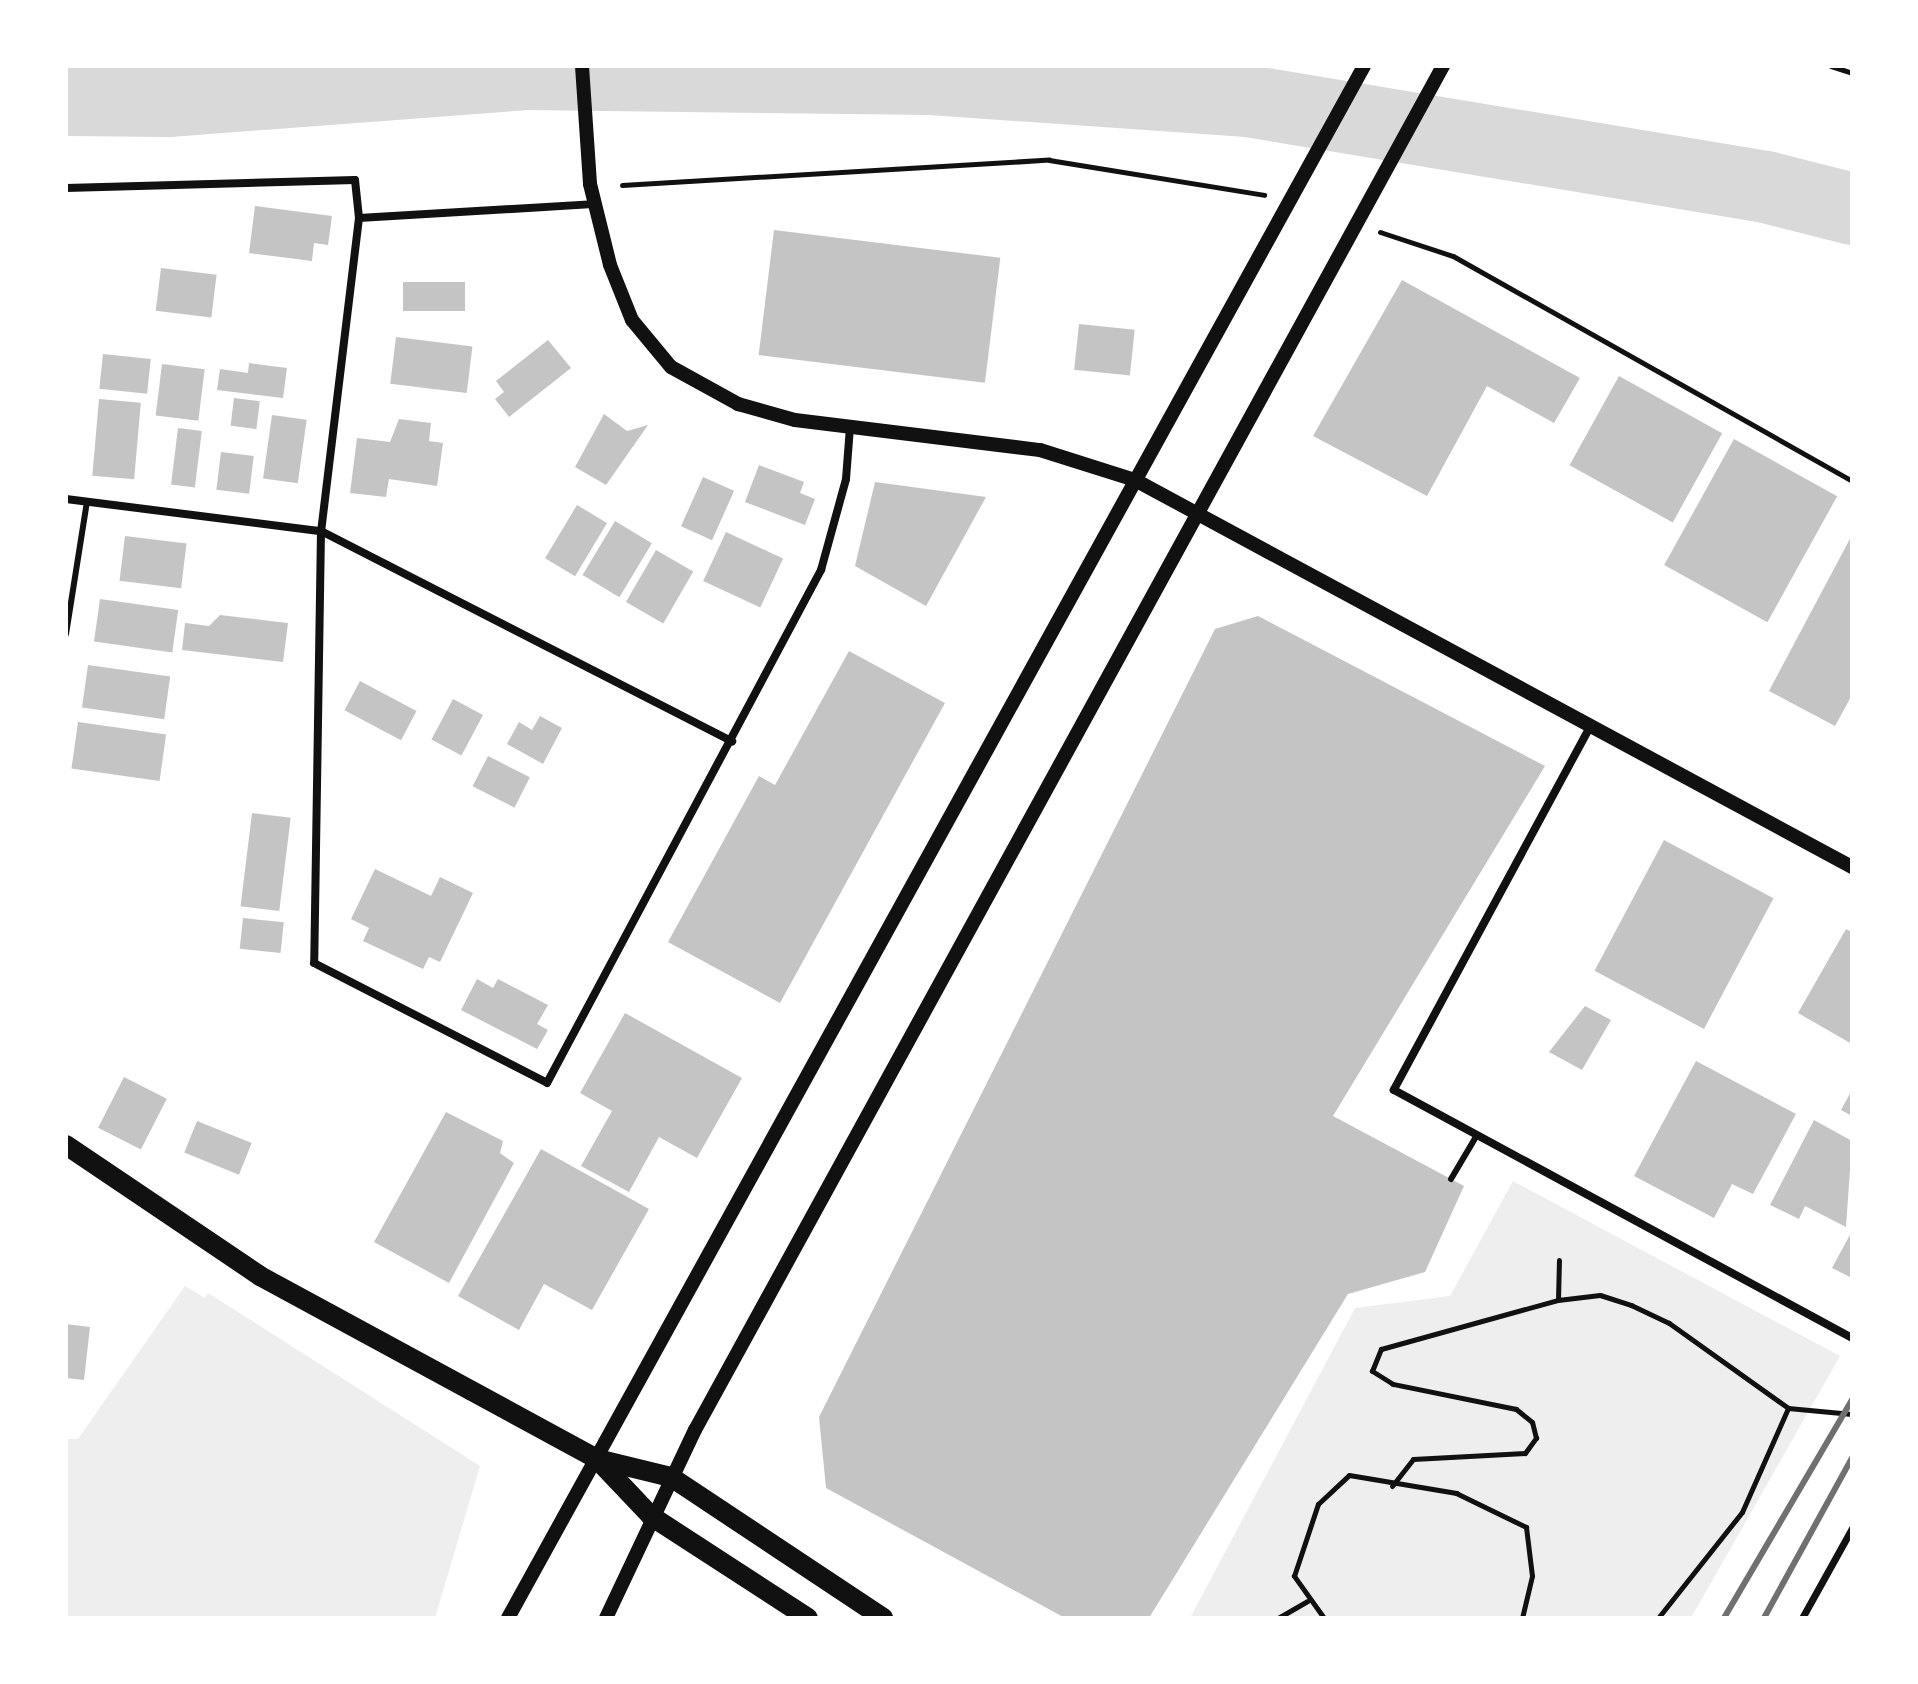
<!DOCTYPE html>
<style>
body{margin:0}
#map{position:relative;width:1918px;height:1684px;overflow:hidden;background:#fff;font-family:"Sofia Sans Condensed",sans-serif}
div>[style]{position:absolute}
.green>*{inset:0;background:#eee}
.river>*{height:72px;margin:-36px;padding:0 36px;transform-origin:36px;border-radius:36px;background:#d9d9d9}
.building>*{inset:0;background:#c4c4c4;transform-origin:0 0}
.path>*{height:5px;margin:-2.5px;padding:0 2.5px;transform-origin:2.5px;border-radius:2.5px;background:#111}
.service>*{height:6px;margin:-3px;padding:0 3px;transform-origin:3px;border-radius:3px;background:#111}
.pedestrian>*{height:7px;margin:-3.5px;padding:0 3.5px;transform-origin:3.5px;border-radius:3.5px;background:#111}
.minor>*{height:8px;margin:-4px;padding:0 4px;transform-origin:4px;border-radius:4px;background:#111}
.tertiary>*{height:14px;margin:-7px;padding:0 7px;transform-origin:7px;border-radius:7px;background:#111}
.primary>*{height:20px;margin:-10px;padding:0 10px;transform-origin:10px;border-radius:10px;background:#111}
.rail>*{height:6px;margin:-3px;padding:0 3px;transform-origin:3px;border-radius:3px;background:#707070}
span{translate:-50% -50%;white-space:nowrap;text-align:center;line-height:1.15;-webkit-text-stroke:7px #fff;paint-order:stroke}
.frame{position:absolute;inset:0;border:68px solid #fff;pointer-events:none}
</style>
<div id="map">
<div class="green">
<i style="clip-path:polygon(1513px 1181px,1840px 1356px,1691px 1618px,1190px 1618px,1355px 1308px,1450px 1296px)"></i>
<i style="clip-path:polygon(185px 1286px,205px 1298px,208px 1293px,480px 1466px,435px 1618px,66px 1618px,66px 1439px,78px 1439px)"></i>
</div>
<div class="river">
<i style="left:66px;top:100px;width:102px;rotate:0.6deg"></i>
<i style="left:168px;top:101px;width:356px;rotate:-4.3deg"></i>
<i style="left:523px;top:74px;width:408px;rotate:0.7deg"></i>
<i style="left:931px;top:79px;width:318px;rotate:4deg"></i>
<i style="left:1248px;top:101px;width:525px;rotate:9.43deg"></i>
<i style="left:1766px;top:187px;width:89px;rotate:14.3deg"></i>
</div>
<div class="building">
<i style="clip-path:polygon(255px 206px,332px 216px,328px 245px,314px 243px,312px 261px,249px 253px)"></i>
<i style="left:774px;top:230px;width:228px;height:126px;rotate:7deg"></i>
<i style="left:161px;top:268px;width:56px;height:43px;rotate:7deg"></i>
<i style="clip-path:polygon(1402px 280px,1580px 378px,1554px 423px,1487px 386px,1427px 496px,1313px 436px)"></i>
<i style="left:403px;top:282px;width:62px;height:29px"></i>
<i style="left:1079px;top:324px;width:56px;height:46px;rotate:6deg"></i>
<i style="left:396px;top:337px;width:77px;height:47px;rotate:7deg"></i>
<i style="clip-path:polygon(548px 340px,571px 368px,509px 417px,495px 399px,504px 392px,496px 381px)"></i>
<i style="left:103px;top:354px;width:48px;height:35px;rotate:6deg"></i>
<i style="clip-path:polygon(249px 363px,287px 368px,283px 398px,217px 390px,220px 369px,248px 373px)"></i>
<i style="left:162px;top:364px;width:43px;height:52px;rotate:7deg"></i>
<i style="left:1619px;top:376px;width:118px;height:102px;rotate:29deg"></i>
<i style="left:234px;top:398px;width:26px;height:28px;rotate:7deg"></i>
<i style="left:99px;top:399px;width:42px;height:77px;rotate:5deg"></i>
<i style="clip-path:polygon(604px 414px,627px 431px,648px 425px,606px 485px,575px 467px)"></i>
<i style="left:272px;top:415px;width:35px;height:64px;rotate:8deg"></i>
<i style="clip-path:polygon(399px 419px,431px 423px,429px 441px,443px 443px,437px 486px,389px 479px,386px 497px,350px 493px,357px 438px,390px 442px)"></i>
<i style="left:178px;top:428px;width:24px;height:57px;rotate:7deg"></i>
<i style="left:1734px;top:439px;width:118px;height:144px;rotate:29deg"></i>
<i style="left:221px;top:452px;width:33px;height:38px;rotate:7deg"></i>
<i style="clip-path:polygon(759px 465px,804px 482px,800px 493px,815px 499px,805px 525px,745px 502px)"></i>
<i style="left:703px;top:477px;width:34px;height:54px;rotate:24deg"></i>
<i style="clip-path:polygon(875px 482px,986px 497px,926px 606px,855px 566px)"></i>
<i style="left:577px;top:505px;width:35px;height:62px;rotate:31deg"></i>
<i style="left:615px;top:521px;width:43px;height:63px;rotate:31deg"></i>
<i style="left:726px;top:532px;width:63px;height:54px;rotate:25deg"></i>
<i style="clip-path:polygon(1852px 535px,1852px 695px,1835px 726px,1769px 691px)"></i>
<i style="left:125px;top:536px;width:62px;height:45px;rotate:7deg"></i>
<i style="left:656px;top:550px;width:43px;height:60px;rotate:30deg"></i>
<i style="left:100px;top:599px;width:79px;height:43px;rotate:8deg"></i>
<i style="clip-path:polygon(220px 615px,288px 623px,283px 662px,182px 650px,185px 623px,209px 626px)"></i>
<i style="clip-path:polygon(1258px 616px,1545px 766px,1333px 1116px,1464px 1186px,1425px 1272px,1348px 1294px,1149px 1618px,1065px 1618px,826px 1488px,819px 1417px,1215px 629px)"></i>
<i style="clip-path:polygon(849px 651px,945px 703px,780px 1003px,668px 942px,759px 776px,775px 785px)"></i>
<i style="left:88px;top:665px;width:83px;height:43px;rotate:8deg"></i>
<i style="left:360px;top:681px;width:64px;height:33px;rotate:28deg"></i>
<i style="left:453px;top:699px;width:34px;height:46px;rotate:28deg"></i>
<i style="clip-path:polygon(540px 716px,562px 728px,543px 764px,507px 744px,519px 722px,532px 730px)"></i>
<i style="left:78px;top:722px;width:89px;height:47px;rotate:8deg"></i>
<i style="left:488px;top:756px;width:47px;height:34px;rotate:27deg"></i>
<i style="left:252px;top:813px;width:39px;height:94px;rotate:7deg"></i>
<i style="left:1664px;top:840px;width:124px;height:148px;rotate:28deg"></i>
<i style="clip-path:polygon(375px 869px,431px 896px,440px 877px,473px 893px,440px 962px,429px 957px,423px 969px,363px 941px,369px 928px,351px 919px)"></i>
<i style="left:243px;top:918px;width:41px;height:31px;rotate:6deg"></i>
<i style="clip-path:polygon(1846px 929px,1852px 932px,1852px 1044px,1798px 1013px)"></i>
<i style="clip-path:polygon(477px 979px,493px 988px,498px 979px,548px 1005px,537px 1024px,548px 1030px,537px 1049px,461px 1010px)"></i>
<i style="clip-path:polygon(1585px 1006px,1611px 1020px,1582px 1070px,1549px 1052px)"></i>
<i style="clip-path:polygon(625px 1013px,742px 1078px,697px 1158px,659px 1137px,629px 1192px,581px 1166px,612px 1111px,580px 1093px)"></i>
<i style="clip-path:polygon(1696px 1061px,1796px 1114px,1753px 1194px,1732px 1184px,1714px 1218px,1634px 1176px)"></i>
<i style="left:124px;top:1077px;width:48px;height:57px;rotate:27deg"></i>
<i style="clip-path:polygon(1852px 1090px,1852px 1116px,1841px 1110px)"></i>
<i style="clip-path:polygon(446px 1112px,503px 1141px,500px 1153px,514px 1163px,449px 1283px,374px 1242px)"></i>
<i style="clip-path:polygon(1814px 1120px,1852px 1141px,1846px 1227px,1805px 1206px,1799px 1219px,1770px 1205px)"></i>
<i style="left:197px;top:1121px;width:59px;height:34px;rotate:22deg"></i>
<i style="clip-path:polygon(541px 1149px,649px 1209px,592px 1310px,544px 1284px,519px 1330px,458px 1296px)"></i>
<i style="clip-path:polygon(1852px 1231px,1852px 1278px,1832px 1268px)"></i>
<i style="clip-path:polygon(66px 1324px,90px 1327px,84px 1380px,66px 1378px)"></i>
</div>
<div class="path">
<i style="left:1831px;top:66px;width:22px;rotate:18deg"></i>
<i style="left:622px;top:185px;width:428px;rotate:-3.4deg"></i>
<i style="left:1049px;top:160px;width:218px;rotate:9.2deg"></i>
<i style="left:1380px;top:232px;width:77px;rotate:18.2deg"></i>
<i style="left:1453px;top:256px;width:458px;rotate:29.4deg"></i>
<i style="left:1558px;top:1300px;width:40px;rotate:-88.6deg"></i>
<i style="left:1392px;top:1486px;width:34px;rotate:-52deg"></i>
<i style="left:1413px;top:1459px;width:112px;rotate:-3.1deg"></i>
<i style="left:1525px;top:1453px;width:19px;rotate:-54deg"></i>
<i style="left:1536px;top:1438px;width:16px;rotate:-104deg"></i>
<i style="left:1532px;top:1422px;width:21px;rotate:-141deg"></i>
<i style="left:1516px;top:1409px;width:126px;rotate:-168.5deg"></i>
<i style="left:1393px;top:1384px;width:25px;rotate:-148deg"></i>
<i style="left:1372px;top:1371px;width:24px;rotate:-68deg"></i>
<i style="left:1381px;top:1349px;width:184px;rotate:-15.5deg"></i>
<i style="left:1558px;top:1300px;width:42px;rotate:-6.8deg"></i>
<i style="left:1600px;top:1295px;width:33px;rotate:18deg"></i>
<i style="left:1631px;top:1305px;width:42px;rotate:25.3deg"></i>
<i style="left:1669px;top:1323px;width:146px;rotate:35.5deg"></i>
<i style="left:1788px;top:1408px;width:64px;rotate:5.4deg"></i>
<i style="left:1278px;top:1618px;width:34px;rotate:-30deg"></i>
<i style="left:1324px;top:1618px;width:52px;rotate:-125.5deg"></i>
<i style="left:1294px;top:1576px;width:76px;rotate:-71.6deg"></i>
<i style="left:1318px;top:1504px;width:42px;rotate:-43.1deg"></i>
<i style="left:1349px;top:1475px;width:109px;rotate:9.5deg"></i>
<i style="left:1456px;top:1493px;width:78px;rotate:25.9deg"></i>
<i style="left:1526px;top:1527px;width:49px;rotate:83deg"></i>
<i style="left:1532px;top:1576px;width:43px;rotate:103.4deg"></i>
<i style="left:1658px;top:1618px;width:135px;rotate:-51.6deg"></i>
<i style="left:1742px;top:1512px;width:114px;rotate:-66.1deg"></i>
</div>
<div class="service">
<i style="left:66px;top:634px;width:134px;rotate:-81deg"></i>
<i style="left:1451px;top:1179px;width:51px;rotate:-59.4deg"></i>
</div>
<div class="pedestrian">
<i style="left:1802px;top:1618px;width:103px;rotate:-60.9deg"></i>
</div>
<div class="minor">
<i style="left:66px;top:188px;width:289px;rotate:-1.6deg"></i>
<i style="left:355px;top:180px;width:38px;rotate:84deg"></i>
<i style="left:359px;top:218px;width:315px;rotate:96.9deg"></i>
<i style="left:321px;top:531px;width:432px;rotate:90.9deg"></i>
<i style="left:314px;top:963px;width:262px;rotate:27.2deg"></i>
<i style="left:547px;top:1083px;width:582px;rotate:-61.89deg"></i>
<i style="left:821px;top:570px;width:94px;rotate:-74.6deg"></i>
<i style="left:846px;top:479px;width:52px;rotate:-85.6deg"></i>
<i style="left:359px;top:218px;width:234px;rotate:-3.4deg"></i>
<i style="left:66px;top:499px;width:257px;rotate:7.2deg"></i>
<i style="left:321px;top:531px;width:462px;rotate:27.1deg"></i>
<i style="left:1591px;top:725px;width:415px;rotate:118.4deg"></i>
<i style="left:1394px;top:1090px;width:521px;rotate:28.43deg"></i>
</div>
<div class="tertiary">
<i style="left:582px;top:66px;width:118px;rotate:86.1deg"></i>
<i style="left:590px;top:184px;width:83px;rotate:76.1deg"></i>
<i style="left:610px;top:265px;width:59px;rotate:68.2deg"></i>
<i style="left:632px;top:320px;width:61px;rotate:50.3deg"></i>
<i style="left:671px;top:367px;width:77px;rotate:28.9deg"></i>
<i style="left:738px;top:404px;width:59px;rotate:15.7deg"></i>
<i style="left:795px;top:420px;width:247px;rotate:7deg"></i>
<i style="left:1040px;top:450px;width:100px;rotate:17.5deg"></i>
<i style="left:1135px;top:480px;width:815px;rotate:28.36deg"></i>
<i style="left:508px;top:1618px;width:1772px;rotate:-61.12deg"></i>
<i style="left:606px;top:1618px;width:208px;rotate:-64.7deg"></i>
<i style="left:695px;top:1430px;width:1556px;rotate:-61.26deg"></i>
</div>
<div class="primary">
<i style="left:66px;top:1145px;width:234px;rotate:34deg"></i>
<i style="left:260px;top:1276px;width:383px;rotate:28.5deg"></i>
<i style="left:597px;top:1459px;width:76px;rotate:13.7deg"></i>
<i style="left:671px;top:1477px;width:255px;rotate:33.6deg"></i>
<i style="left:597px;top:1459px;width:79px;rotate:46.5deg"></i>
<i style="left:651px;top:1516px;width:187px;rotate:33deg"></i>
</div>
<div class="rail">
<i style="left:1724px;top:1618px;width:253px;rotate:-59.6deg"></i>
<i style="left:1764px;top:1618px;width:183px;rotate:-61.2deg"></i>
</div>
<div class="frame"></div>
</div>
